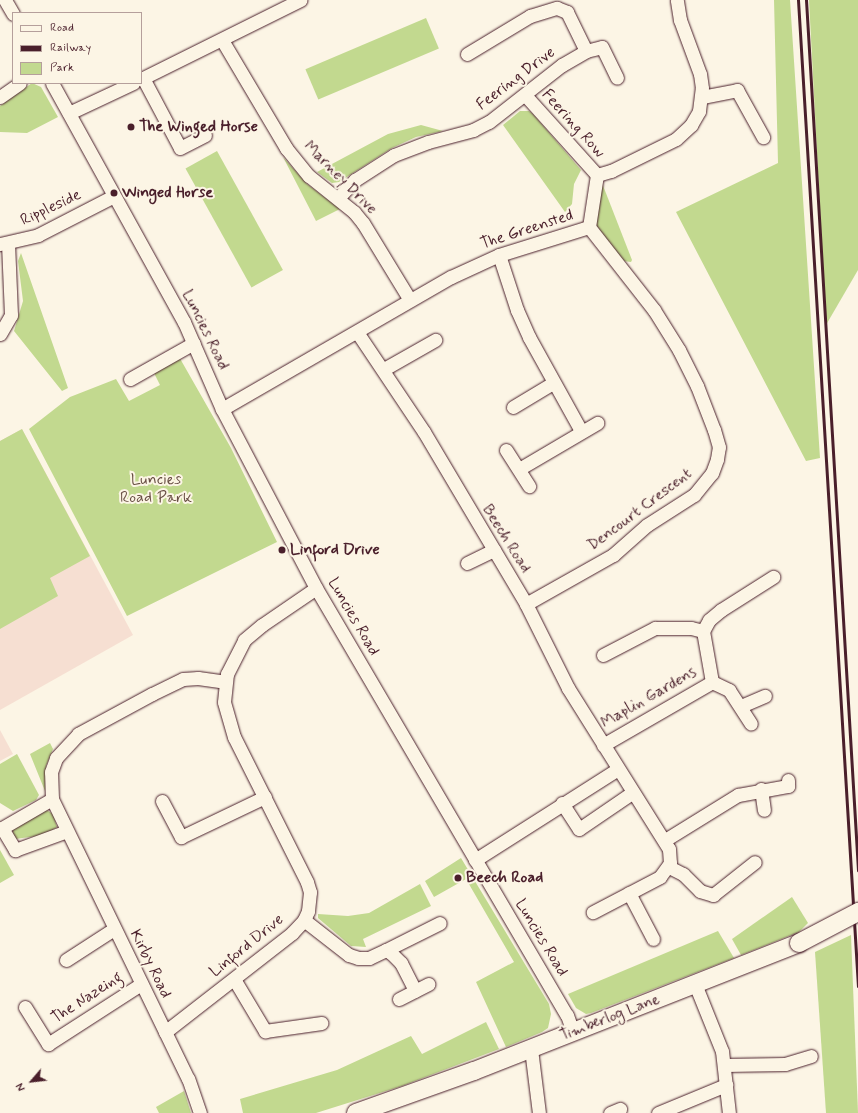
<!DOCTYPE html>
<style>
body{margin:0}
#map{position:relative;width:858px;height:1113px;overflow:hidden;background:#fcf5e5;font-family:Mynerve,sans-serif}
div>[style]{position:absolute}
.built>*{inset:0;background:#f6dfd2}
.green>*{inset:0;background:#c2d98f;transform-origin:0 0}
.roads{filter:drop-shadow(0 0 1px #4a1f2b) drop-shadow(0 0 1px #4a1f2b)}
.street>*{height:13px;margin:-6.5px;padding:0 6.5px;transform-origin:6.5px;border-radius:6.5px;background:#fcf5e5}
.secondary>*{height:18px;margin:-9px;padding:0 9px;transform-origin:9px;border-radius:9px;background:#fcf5e5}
.rail>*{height:3px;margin:-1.5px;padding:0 1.5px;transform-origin:1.5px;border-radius:1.5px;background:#4a1f2b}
.bridges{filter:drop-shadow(0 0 1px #4a1f2b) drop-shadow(0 0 1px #4a1f2b)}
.secondary-bridge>*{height:18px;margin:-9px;padding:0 9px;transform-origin:9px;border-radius:9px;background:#fcf5e5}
.dots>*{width:11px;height:11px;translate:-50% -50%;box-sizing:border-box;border:2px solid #fcf5e5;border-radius:50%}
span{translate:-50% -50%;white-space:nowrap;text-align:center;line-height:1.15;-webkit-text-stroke:4px #fcf5e5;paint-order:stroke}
.street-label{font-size:16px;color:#4a1f2b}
.poi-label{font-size:16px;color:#4a1f2b;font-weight:700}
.left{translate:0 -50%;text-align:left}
.park-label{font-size:16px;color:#684e44}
.legend{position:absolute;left:12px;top:12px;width:130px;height:72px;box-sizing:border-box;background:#fcf5e5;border:1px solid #b59f9b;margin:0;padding:5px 7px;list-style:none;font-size:12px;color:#4a1f2b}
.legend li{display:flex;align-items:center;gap:8px;height:20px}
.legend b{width:20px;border:1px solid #b59f9b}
.north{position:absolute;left:12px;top:1061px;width:40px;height:40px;-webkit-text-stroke:3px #fcf5e5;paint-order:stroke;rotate:242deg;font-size:11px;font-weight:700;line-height:16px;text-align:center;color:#4a1f2b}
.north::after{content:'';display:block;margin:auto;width:14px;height:18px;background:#4a1f2b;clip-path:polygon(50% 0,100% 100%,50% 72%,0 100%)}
</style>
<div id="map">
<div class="built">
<i style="clip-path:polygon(22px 429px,133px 635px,0 710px,0 441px)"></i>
<i style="clip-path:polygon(0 730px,13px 754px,0 761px)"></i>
</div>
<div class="green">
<i style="clip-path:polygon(774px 0,790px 0,820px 458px,806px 461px,676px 212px,778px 163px)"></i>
<i style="clip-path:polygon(809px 0,858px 0,858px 270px,826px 325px)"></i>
<i style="left:426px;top:18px;width:33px;height:131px;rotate:67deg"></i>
<i style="clip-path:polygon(32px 83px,41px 87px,58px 117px,27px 133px,0 132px,0 106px)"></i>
<i style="clip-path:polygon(520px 111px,529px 111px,533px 114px,581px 170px,574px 184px,572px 204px,565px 212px,503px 125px)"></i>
<i style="clip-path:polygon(421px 125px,443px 131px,416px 137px,392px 148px,339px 182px,332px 183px,317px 172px,388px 134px)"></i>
<i style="left:217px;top:151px;width:136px;height:36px;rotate:61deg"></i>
<i style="clip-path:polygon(283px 157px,307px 184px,340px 209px,316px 221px)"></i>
<i style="clip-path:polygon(602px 183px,632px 260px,631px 262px,623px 261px,596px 225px)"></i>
<i style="clip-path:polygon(21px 253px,68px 388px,62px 391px,14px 331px,23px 301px,18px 261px)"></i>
<i style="clip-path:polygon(178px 355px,231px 448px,277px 542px,127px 616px,29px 429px,70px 397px,116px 379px,129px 401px,160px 385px,152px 369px)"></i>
<i style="clip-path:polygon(22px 429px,90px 556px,50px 578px,58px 596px,0 629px,0 441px)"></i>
<i style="clip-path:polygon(50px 743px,53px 749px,46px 766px,45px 791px,30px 754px)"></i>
<i style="clip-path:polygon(17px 754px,39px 795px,36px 800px,13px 811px,0 803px,0 764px)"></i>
<i style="clip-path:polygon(45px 809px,53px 814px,57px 827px,45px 835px,15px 839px,12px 829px)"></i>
<i style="clip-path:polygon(0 850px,14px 875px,0 883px)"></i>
<i style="clip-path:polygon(461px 858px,549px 1004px,551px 1014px,548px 1028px,542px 1032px,506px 1047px,476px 982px,514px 962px,466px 879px,434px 897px,425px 881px)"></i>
<i style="clip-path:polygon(420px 884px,431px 906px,363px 939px,366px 947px,351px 946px,318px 918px,318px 914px,348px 916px,369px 913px)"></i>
<i style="clip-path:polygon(792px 897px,808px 923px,799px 932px,741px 955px,732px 939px)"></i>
<i style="clip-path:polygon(718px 931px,734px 958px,591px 1013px,586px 1014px,576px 1008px,568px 994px)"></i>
<i style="clip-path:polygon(851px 935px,858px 1113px,826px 1113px,815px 952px)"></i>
<i style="clip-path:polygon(486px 1022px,499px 1049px,402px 1086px,316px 1113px,243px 1113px,240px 1099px,337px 1070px,411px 1036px,422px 1054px)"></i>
<i style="clip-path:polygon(184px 1091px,191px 1113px,159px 1113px,156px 1107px)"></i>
</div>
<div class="roads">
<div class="street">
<i style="left:5px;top:0;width:16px;rotate:60deg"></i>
<i style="left:222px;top:40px;width:126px;rotate:59.3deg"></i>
<i style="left:286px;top:148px;width:36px;rotate:51deg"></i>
<i style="left:309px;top:176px;width:58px;rotate:38.7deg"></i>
<i style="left:354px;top:212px;width:14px;rotate:51deg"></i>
<i style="left:363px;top:223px;width:90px;rotate:58.6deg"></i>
<i style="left:467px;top:54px;width:74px;rotate:-31.1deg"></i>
<i style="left:530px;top:16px;width:28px;rotate:-17deg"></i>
<i style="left:557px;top:8px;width:11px;rotate:22deg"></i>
<i style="left:567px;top:12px;width:43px;rotate:64deg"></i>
<i style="left:143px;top:78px;width:79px;rotate:62.1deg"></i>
<i style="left:180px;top:148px;width:28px;rotate:-27deg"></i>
<i style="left:141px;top:79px;width:178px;rotate:-26.4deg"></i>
<i style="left:52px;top:83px;width:273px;rotate:61.1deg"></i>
<i style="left:184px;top:322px;width:95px;rotate:66.4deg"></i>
<i style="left:222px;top:409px;width:202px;rotate:62.3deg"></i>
<i style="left:316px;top:588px;width:495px;rotate:59.6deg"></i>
<i style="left:567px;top:1015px;width:18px;rotate:71deg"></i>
<i style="left:525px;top:95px;width:108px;rotate:48deg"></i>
<i style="left:0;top:97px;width:24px;rotate:-35deg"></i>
<i style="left:702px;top:97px;width:36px;rotate:-11deg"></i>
<i style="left:737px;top:90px;width:54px;rotate:61deg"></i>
<i style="left:69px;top:113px;width:71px;rotate:-25.1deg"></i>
<i style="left:597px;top:175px;width:15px;rotate:-16deg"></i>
<i style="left:611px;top:171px;width:72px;rotate:-26.2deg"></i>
<i style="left:676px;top:139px;width:21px;rotate:-43deg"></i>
<i style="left:691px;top:125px;width:16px;rotate:-60deg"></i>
<i style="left:699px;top:111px;width:23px;rotate:-83deg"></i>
<i style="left:702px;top:88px;width:14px;rotate:-98deg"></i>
<i style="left:700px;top:74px;width:58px;rotate:-110.3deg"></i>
<i style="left:680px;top:20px;width:20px;rotate:-99deg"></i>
<i style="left:338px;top:198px;width:25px;rotate:-47deg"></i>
<i style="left:355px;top:180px;width:46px;rotate:-32.7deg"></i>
<i style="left:394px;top:155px;width:36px;rotate:-21deg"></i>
<i style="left:428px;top:142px;width:47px;rotate:-14.9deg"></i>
<i style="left:473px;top:130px;width:18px;rotate:-27deg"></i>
<i style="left:489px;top:122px;width:93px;rotate:-38deg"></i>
<i style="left:562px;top:65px;width:28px;rotate:-30deg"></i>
<i style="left:586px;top:51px;width:16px;rotate:-14deg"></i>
<i style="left:602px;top:47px;width:34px;rotate:64deg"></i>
<i style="left:0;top:244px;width:39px;rotate:-13deg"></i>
<i style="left:38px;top:235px;width:85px;rotate:-27.2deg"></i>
<i style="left:499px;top:255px;width:58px;rotate:71.9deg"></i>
<i style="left:517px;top:310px;width:30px;rotate:66deg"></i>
<i style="left:529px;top:337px;width:107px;rotate:61deg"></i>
<i style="left:357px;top:332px;width:120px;rotate:56.2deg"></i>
<i style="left:424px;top:432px;width:200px;rotate:59.3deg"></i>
<i style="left:526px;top:604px;width:94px;rotate:63.4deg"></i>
<i style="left:568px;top:688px;width:190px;rotate:57.9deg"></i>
<i style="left:669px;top:849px;width:14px;rotate:86deg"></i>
<i style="left:670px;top:863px;width:17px;rotate:126deg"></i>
<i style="left:660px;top:877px;width:76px;rotate:152.4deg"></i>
<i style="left:0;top:334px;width:22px;rotate:-60deg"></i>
<i style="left:11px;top:315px;width:72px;rotate:-92.4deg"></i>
<i style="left:384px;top:369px;width:59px;rotate:-29.6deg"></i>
<i style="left:130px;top:379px;width:73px;rotate:-29.4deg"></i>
<i style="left:513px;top:407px;width:47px;rotate:-31deg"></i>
<i style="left:222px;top:409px;width:264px;rotate:-30deg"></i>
<i style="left:451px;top:277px;width:53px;rotate:-24.6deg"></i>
<i style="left:499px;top:255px;width:94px;rotate:-17.3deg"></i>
<i style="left:589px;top:227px;width:53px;rotate:-81.3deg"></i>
<i style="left:506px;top:450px;width:43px;rotate:57.4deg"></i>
<i style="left:519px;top:469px;width:91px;rotate:-30.5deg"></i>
<i style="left:467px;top:563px;width:30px;rotate:-26deg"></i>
<i style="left:526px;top:604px;width:100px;rotate:-29.4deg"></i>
<i style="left:613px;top:555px;width:45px;rotate:-41.4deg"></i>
<i style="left:647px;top:525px;width:56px;rotate:-32.6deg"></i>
<i style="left:694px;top:495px;width:28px;rotate:-51deg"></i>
<i style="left:712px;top:473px;width:15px;rotate:-70deg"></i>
<i style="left:717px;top:459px;width:12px;rotate:-81deg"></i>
<i style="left:719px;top:447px;width:18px;rotate:-106deg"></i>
<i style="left:714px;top:430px;width:47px;rotate:-111.1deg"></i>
<i style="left:697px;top:386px;width:40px;rotate:-116.6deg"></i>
<i style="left:679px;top:350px;width:47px;rotate:-122deg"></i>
<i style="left:654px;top:310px;width:105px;rotate:-128.1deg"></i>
<i style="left:603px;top:655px;width:59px;rotate:-27.4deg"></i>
<i style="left:655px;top:628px;width:36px"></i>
<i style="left:691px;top:628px;width:12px;rotate:14deg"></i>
<i style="left:712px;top:682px;width:52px;rotate:-100deg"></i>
<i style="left:703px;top:631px;width:13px;rotate:-61deg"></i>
<i style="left:709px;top:620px;width:16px;rotate:-40deg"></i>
<i style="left:721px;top:610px;width:62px;rotate:-32.4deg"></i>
<i style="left:741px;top:706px;width:26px;rotate:-23deg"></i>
<i style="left:603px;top:745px;width:126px;rotate:-30deg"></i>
<i style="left:712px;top:682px;width:19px;rotate:25deg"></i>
<i style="left:729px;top:690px;width:40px;rotate:57.1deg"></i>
<i style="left:761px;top:789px;width:21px;rotate:82deg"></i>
<i style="left:52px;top:799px;width:58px;rotate:149.9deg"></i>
<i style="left:2px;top:828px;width:26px;rotate:59deg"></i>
<i style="left:15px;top:850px;width:55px;rotate:-20.1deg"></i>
<i style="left:162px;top:801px;width:41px;rotate:62.2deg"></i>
<i style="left:181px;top:837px;width:93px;rotate:-25.5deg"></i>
<i style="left:562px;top:803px;width:31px;rotate:57deg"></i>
<i style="left:579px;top:829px;width:65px;rotate:-34.4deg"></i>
<i style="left:665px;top:840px;width:86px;rotate:-31.7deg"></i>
<i style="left:738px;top:795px;width:51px;rotate:-10.2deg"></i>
<i style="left:788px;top:786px;width:6px;rotate:-90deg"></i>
<i style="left:475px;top:860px;width:169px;rotate:-32.5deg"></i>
<i style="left:669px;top:867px;width:16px;rotate:27deg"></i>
<i style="left:683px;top:874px;width:24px;rotate:45deg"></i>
<i style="left:700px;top:891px;width:14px;rotate:17deg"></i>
<i style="left:713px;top:895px;width:53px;rotate:-38.2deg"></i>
<i style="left:629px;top:893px;width:52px;rotate:62.4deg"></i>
<i style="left:304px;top:920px;width:57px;rotate:37.9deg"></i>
<i style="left:349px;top:955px;width:9px;rotate:18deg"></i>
<i style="left:358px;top:958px;width:11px"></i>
<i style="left:369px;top:958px;width:19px;rotate:-25deg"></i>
<i style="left:386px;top:950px;width:6px;rotate:31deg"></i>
<i style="left:391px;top:953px;width:14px;rotate:45deg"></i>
<i style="left:401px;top:963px;width:31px;rotate:63deg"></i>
<i style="left:386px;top:950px;width:60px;rotate:-26.6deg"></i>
<i style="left:66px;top:960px;width:57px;rotate:-32.9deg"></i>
<i style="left:234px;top:979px;width:61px;rotate:59.2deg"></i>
<i style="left:265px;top:1031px;width:57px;rotate:-8.1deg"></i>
<i style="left:695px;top:984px;width:72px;rotate:68.1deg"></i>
<i style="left:722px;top:1051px;width:62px;rotate:83.6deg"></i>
<i style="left:399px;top:999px;width:33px;rotate:-27deg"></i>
<i style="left:25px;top:1007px;width:44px;rotate:58.1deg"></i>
<i style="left:48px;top:1044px;width:111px;rotate:-32.8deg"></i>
<i style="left:165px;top:1032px;width:161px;rotate:-37.9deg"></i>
<i style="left:292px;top:933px;width:18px;rotate:-47deg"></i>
<i style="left:304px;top:920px;width:10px;rotate:-66deg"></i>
<i style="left:308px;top:911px;width:19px;rotate:-84deg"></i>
<i style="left:310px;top:892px;width:10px;rotate:-107deg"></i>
<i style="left:307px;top:882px;width:162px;rotate:-116.7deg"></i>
<i style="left:234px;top:737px;width:36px;rotate:-106deg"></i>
<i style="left:224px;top:702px;width:28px;rotate:-84deg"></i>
<i style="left:227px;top:674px;width:38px;rotate:-63deg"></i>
<i style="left:244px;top:640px;width:23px;rotate:-40deg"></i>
<i style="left:262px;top:625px;width:65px;rotate:-34.4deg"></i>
<i style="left:531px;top:1049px;width:64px;rotate:82.9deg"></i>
<i style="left:725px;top:1065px;width:60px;rotate:-1deg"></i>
<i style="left:785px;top:1064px;width:27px;rotate:-17deg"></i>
<i style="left:200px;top:1113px;width:36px;rotate:-109deg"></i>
<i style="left:188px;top:1079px;width:311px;rotate:-115.9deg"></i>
<i style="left:52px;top:799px;width:27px;rotate:-92deg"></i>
<i style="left:51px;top:772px;width:15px;rotate:-70deg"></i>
<i style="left:56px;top:758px;width:33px;rotate:-47deg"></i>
<i style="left:78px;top:734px;width:84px;rotate:-28.4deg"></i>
<i style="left:152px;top:694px;width:34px;rotate:-26deg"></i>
<i style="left:183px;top:679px;width:15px;rotate:-4deg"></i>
<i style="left:198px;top:678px;width:27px;rotate:8deg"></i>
<i style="left:610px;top:1113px;width:11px;rotate:-22deg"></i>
<i style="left:658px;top:1113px;width:74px;rotate:-22.4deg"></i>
</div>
<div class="secondary">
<i style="left:356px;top:1113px;width:125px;rotate:-19.6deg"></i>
<i style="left:474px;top:1071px;width:349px;rotate:-21.5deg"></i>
</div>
</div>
<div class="rail">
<i style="left:798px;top:0;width:988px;rotate:86.52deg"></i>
<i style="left:806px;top:0;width:872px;rotate:86.58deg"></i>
</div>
<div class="bridges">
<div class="secondary-bridge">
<i style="left:799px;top:943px;width:67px;rotate:-27.7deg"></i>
</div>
</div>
<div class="dots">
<i style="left:131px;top:127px;background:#4a1f2b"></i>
<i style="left:114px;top:193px;background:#4a1f2b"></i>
<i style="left:282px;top:550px;background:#4a1f2b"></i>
<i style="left:458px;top:878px;background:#4a1f2b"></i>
</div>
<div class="street-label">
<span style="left:516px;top:79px;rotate:-37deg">Feering Drive</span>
<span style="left:573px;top:124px;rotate:48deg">Feering Row</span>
<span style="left:340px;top:178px;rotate:45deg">Marney Drive</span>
<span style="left:51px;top:208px;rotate:-25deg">Rippleside</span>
<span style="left:527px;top:230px;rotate:-18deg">The Greensted</span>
<span style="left:205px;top:330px;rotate:64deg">Luncies Road</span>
<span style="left:640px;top:510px;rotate:-37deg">Dencourt Crescent</span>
<span style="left:506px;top:539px;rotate:58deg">Beech Road</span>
<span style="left:353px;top:617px;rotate:60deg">Luncies Road</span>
<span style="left:649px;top:698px;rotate:-30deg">Maplin Gardens</span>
<span style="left:541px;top:938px;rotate:59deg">Luncies Road</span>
<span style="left:247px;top:946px;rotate:-39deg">Linford Drive</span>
<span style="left:150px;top:964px;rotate:64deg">Kirby Road</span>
<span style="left:87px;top:998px;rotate:-33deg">The Nazeing</span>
<span style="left:610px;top:1018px;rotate:-21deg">Timberlog Lane</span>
</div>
<div class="poi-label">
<span class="left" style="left:139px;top:127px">The Winged Horse</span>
<span class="left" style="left:122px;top:193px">Winged Horse</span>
<span class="left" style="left:290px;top:550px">Linford Drive</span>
<span class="left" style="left:466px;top:878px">Beech Road</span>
</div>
<div class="park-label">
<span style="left:156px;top:489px">Luncies<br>Road Park</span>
</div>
<ul class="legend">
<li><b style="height:5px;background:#fcf5e5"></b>Road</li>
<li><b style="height:5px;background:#4a1f2b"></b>Railway</li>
<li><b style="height:11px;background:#c2d98f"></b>Park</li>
</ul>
<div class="north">N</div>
</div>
